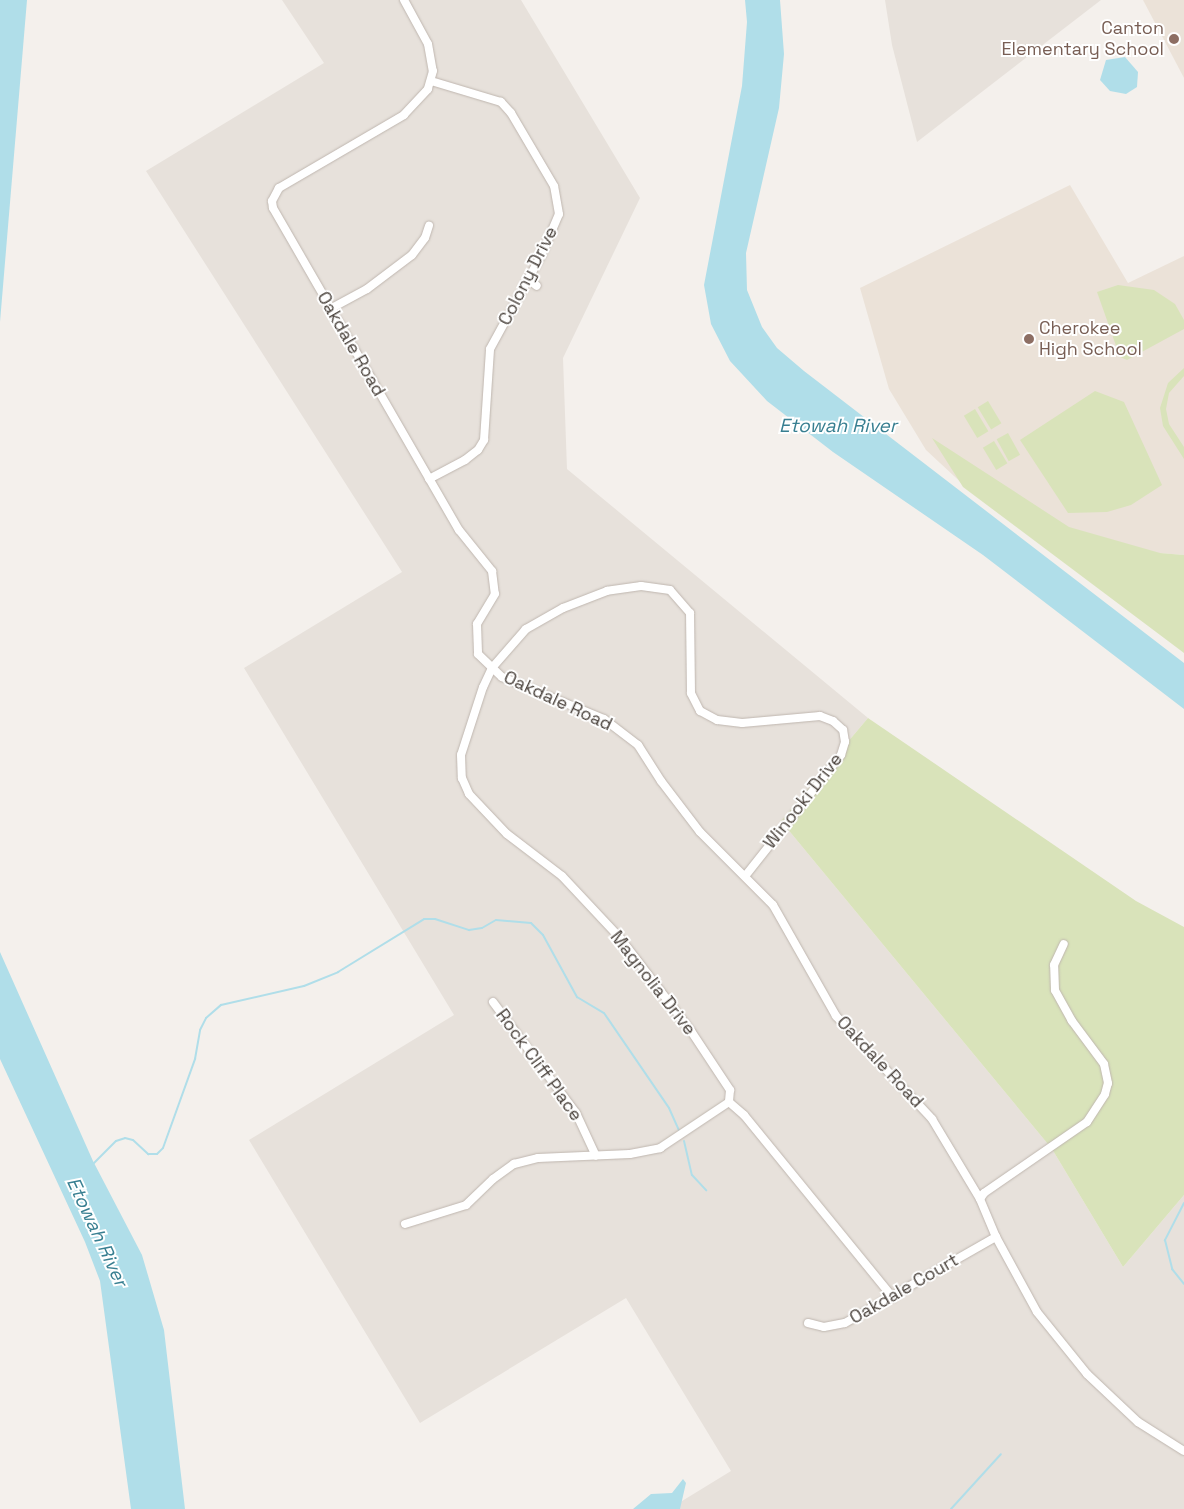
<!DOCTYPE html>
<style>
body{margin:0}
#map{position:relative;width:1184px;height:1509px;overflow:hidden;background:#f4f0ec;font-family:"Space Grotesk",sans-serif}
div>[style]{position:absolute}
.residential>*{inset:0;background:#e7e1db}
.education>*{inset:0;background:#ebe2d8}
.green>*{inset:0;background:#d9e3ba;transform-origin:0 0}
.water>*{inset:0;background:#b0dee9}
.stream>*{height:2px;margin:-1px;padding:0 1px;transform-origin:1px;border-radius:1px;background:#b0dee9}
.roads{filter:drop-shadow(0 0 1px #bfb6af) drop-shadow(0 0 1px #bfb6af)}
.minor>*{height:8px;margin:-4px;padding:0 4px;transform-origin:4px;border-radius:4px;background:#fff}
.dots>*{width:14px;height:14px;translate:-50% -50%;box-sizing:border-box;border:2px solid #fff;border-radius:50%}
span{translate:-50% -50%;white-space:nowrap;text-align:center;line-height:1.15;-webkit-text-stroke:4px #fff;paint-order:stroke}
.education-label{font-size:18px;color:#785e54}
.right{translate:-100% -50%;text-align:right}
.left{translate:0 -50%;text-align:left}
.street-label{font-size:18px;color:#48403a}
.water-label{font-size:19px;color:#387f91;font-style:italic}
</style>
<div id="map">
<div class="residential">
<i style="clip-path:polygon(282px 0,521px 0,640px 198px,563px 358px,567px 469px,868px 718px,781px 821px,1052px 1149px,1123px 1267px,1184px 1195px,1184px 1509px,669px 1509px,731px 1471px,626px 1298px,420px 1423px,249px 1140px,454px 1015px,244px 668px,402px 572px,146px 171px,324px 63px)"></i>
<i style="clip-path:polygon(885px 0,1101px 0,917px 142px,892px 45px)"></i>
</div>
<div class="education">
<i style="clip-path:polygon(1143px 0,1184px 0,1184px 78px)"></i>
<i style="clip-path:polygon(1070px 185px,1128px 283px,1184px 256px,1184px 555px,1160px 553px,1122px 574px,968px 489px,926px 450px,889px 389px,860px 288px)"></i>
</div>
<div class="green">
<i style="clip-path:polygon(1118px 285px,1154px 290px,1175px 304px,1184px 320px,1184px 329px,1127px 360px,1120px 357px,1097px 292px)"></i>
<i style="clip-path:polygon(1184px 368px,1184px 376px,1169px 393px,1166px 409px,1169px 424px,1184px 447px,1184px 459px,1163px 426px,1160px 408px,1168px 383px)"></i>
<i style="clip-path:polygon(1095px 391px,1124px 402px,1162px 485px,1131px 505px,1107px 512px,1068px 513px,1020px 440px)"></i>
<i style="left:988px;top:401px;width:26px;height:12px;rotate:59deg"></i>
<i style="left:975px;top:409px;width:26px;height:13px;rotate:59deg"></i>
<i style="left:1008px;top:433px;width:25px;height:13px;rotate:61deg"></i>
<i style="clip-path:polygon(932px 438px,1069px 527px,1160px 553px,1184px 555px,1184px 653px,963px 487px)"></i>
<i style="left:994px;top:441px;width:26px;height:13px;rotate:59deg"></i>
<i style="clip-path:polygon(868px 718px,1136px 901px,1184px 927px,1184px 1195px,1123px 1267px,1052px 1149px,781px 821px)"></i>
</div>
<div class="water">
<i style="clip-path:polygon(0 0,27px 0,0 322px)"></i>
<i style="clip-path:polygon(745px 0,780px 0,784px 54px,779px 108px,746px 253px,747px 290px,762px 327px,777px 348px,804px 371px,1184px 663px,1184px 709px,983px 555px,833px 452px,767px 401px,730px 361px,711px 324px,704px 285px,742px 86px,747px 22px)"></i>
<i style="clip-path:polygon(1125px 57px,1138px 72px,1137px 87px,1126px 94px,1110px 91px,1100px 80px,1106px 60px)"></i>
<i style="clip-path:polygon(0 952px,93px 1161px,142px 1255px,164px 1330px,185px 1509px,131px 1509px,100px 1281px,85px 1242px,0 1059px)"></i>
<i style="clip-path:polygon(683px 1479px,686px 1483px,680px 1509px,633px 1509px,651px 1494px,672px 1493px)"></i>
</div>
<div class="stream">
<i style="left:684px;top:1141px;width:35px;rotate:77deg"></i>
<i style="left:692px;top:1175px;width:21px;rotate:47deg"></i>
<i style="left:94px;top:1163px;width:31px;rotate:-45deg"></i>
<i style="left:116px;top:1141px;width:9px;rotate:-18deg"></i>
<i style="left:125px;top:1138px;width:8px;rotate:14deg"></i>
<i style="left:133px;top:1140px;width:21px;rotate:43deg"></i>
<i style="left:148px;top:1154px;width:9px"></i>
<i style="left:157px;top:1154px;width:8px;rotate:-45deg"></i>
<i style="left:163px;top:1148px;width:95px;rotate:-70.2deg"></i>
<i style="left:195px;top:1059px;width:29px;rotate:-80deg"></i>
<i style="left:200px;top:1030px;width:13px;rotate:-63deg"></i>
<i style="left:206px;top:1018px;width:20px;rotate:-41deg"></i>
<i style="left:221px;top:1005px;width:85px;rotate:-12.9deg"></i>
<i style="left:304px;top:986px;width:37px;rotate:-22deg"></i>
<i style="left:338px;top:972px;width:101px;rotate:-31.6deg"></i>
<i style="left:424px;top:919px;width:11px"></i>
<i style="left:435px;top:919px;width:36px;rotate:18deg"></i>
<i style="left:469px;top:930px;width:13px;rotate:-9deg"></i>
<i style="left:482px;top:928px;width:16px;rotate:-30deg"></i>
<i style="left:496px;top:920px;width:35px;rotate:5deg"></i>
<i style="left:531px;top:923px;width:17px;rotate:45deg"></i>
<i style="left:543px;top:935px;width:71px;rotate:61.3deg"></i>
<i style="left:577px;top:997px;width:31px;rotate:31deg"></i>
<i style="left:604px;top:1013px;width:115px;rotate:55.6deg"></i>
<i style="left:669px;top:1108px;width:24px;rotate:66deg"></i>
<i style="left:1184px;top:1203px;width:42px;rotate:117.2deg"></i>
<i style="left:1165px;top:1240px;width:30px;rotate:76deg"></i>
<i style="left:1172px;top:1269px;width:19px;rotate:51deg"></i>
<i style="left:951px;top:1509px;width:74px;rotate:-47.7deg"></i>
</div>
<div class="roads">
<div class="minor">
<i style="left:404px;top:0;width:50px;rotate:61.4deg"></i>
<i style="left:428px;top:44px;width:27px;rotate:80deg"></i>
<i style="left:433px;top:71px;width:19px;rotate:106deg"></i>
<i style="left:428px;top:89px;width:35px;rotate:133deg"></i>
<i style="left:404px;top:115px;width:145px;rotate:149.7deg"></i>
<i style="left:279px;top:188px;width:15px;rotate:118deg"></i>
<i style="left:272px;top:201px;width:7px;rotate:82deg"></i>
<i style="left:273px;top:208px;width:372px;rotate:60deg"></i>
<i style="left:459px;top:530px;width:53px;rotate:51.2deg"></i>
<i style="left:492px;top:571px;width:23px;rotate:83deg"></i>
<i style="left:495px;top:594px;width:35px;rotate:121deg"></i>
<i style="left:477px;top:624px;width:30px;rotate:88deg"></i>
<i style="left:478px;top:654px;width:33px;rotate:44deg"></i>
<i style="left:502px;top:677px;width:110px;rotate:22.4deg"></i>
<i style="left:604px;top:719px;width:43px;rotate:37.4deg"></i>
<i style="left:638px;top:745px;width:43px;rotate:57.4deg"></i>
<i style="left:661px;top:781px;width:64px;rotate:52.6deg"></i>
<i style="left:700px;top:832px;width:103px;rotate:45deg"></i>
<i style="left:773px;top:905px;width:128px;rotate:60.4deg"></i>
<i style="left:836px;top:1016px;width:141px;rotate:47deg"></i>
<i style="left:932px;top:1119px;width:93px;rotate:59deg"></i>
<i style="left:980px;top:1199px;width:41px;rotate:67.2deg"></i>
<i style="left:996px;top:1237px;width:85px;rotate:61.3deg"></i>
<i style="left:1037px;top:1312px;width:80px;rotate:51.1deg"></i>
<i style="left:1087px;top:1374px;width:70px;rotate:43.3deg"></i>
<i style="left:1138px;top:1422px;width:54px;rotate:32.2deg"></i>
<i style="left:528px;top:279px;width:11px;rotate:38deg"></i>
<i style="left:330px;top:309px;width:42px;rotate:-28.4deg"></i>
<i style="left:367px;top:289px;width:56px;rotate:-37.1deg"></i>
<i style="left:412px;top:255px;width:21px;rotate:-53deg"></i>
<i style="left:425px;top:238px;width:13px;rotate:-72deg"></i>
<i style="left:429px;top:479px;width:41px;rotate:-27.8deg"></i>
<i style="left:465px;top:460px;width:16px;rotate:-38deg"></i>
<i style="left:478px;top:450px;width:12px;rotate:-59deg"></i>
<i style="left:484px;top:440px;width:91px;rotate:-86.2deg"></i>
<i style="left:490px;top:349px;width:108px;rotate:-61.3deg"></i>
<i style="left:542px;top:254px;width:43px;rotate:-67deg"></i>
<i style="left:559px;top:214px;width:28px;rotate:-100deg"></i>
<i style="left:554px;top:186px;width:85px;rotate:-120.5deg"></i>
<i style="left:511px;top:113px;width:15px;rotate:-132deg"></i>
<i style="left:501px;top:102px;width:73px;rotate:-163.3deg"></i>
<i style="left:746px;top:875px;width:153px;rotate:-51.6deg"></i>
<i style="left:841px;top:755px;width:14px;rotate:-73deg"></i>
<i style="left:845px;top:742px;width:12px;rotate:-99deg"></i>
<i style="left:843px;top:730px;width:13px;rotate:-138deg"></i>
<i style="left:833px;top:721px;width:14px;rotate:-159deg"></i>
<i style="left:820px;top:716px;width:78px;rotate:174.9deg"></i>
<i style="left:742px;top:723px;width:25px;rotate:-173deg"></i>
<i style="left:717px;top:720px;width:19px;rotate:-152deg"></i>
<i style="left:700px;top:711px;width:20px;rotate:-117deg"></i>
<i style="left:691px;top:693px;width:80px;rotate:-90.7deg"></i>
<i style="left:690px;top:613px;width:30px;rotate:-131deg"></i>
<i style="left:670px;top:590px;width:29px;rotate:-172deg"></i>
<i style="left:641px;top:586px;width:34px;rotate:172deg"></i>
<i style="left:607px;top:591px;width:47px;rotate:158.9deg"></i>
<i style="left:563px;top:608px;width:43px;rotate:150.4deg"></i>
<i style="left:526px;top:629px;width:52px;rotate:131.1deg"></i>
<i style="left:492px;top:668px;width:21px;rotate:115deg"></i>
<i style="left:483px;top:687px;width:71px;rotate:107.9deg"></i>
<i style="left:461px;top:755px;width:23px;rotate:88deg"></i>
<i style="left:462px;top:778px;width:17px;rotate:66deg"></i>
<i style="left:469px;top:794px;width:55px;rotate:46.5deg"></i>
<i style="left:507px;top:834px;width:69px;rotate:37.4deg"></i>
<i style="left:562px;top:876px;width:85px;rotate:46.9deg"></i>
<i style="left:620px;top:938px;width:117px;rotate:52.6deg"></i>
<i style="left:691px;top:1031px;width:71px;rotate:56.5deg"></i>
<i style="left:730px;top:1090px;width:12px;rotate:95deg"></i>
<i style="left:729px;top:1102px;width:20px;rotate:41deg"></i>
<i style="left:744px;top:1115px;width:236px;rotate:50.8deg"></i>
<i style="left:493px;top:1002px;width:139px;rotate:53.2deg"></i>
<i style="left:576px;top:1113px;width:47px;rotate:65.1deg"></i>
<i style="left:980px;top:1199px;width:7px;rotate:-56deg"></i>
<i style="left:984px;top:1193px;width:125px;rotate:-34.6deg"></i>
<i style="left:1087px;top:1122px;width:33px;rotate:-57deg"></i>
<i style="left:1105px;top:1094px;width:11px;rotate:-75deg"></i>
<i style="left:1108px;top:1083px;width:19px;rotate:-102deg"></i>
<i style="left:1104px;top:1064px;width:54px;rotate:-126.7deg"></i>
<i style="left:1072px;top:1021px;width:35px;rotate:-119deg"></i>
<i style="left:1055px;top:990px;width:25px;rotate:-92deg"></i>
<i style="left:1054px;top:965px;width:23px;rotate:-65deg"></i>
<i style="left:405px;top:1224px;width:64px;rotate:-17.3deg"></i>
<i style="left:466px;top:1205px;width:37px;rotate:-44deg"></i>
<i style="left:493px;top:1179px;width:26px;rotate:-36deg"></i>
<i style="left:514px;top:1164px;width:25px;rotate:-14deg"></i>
<i style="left:538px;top:1158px;width:92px;rotate:-2.5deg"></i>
<i style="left:630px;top:1154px;width:31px;rotate:-11deg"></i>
<i style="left:660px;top:1148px;width:83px;rotate:-33.7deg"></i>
<i style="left:808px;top:1323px;width:16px;rotate:14deg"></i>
<i style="left:824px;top:1327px;width:21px;rotate:-11deg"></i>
<i style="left:845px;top:1323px;width:174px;rotate:-29.7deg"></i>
</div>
</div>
<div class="dots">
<i style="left:1174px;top:39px;background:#8d6e63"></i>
<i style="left:1029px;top:339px;background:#8d6e63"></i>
</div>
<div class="education-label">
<span class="right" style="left:1164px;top:39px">Canton<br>Elementary School</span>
<span class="left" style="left:1039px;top:339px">Cherokee<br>High School</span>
</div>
<div class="street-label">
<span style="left:528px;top:276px;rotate:-63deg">Colony Drive</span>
<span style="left:351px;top:344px;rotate:60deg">Oakdale Road</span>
<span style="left:558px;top:701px;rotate:25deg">Oakdale Road</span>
<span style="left:803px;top:801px;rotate:-52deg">Winooki Drive</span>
<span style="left:653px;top:983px;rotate:52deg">Magnolia Drive</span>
<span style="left:880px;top:1062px;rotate:47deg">Oakdale Road</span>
<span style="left:539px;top:1065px;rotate:54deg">Rock Cliff Place</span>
<span style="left:904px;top:1289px;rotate:-30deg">Oakdale Court</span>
</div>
<div class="water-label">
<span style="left:838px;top:426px">Etowah River</span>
<span style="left:97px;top:1232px;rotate:65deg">Etowah River</span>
</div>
</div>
